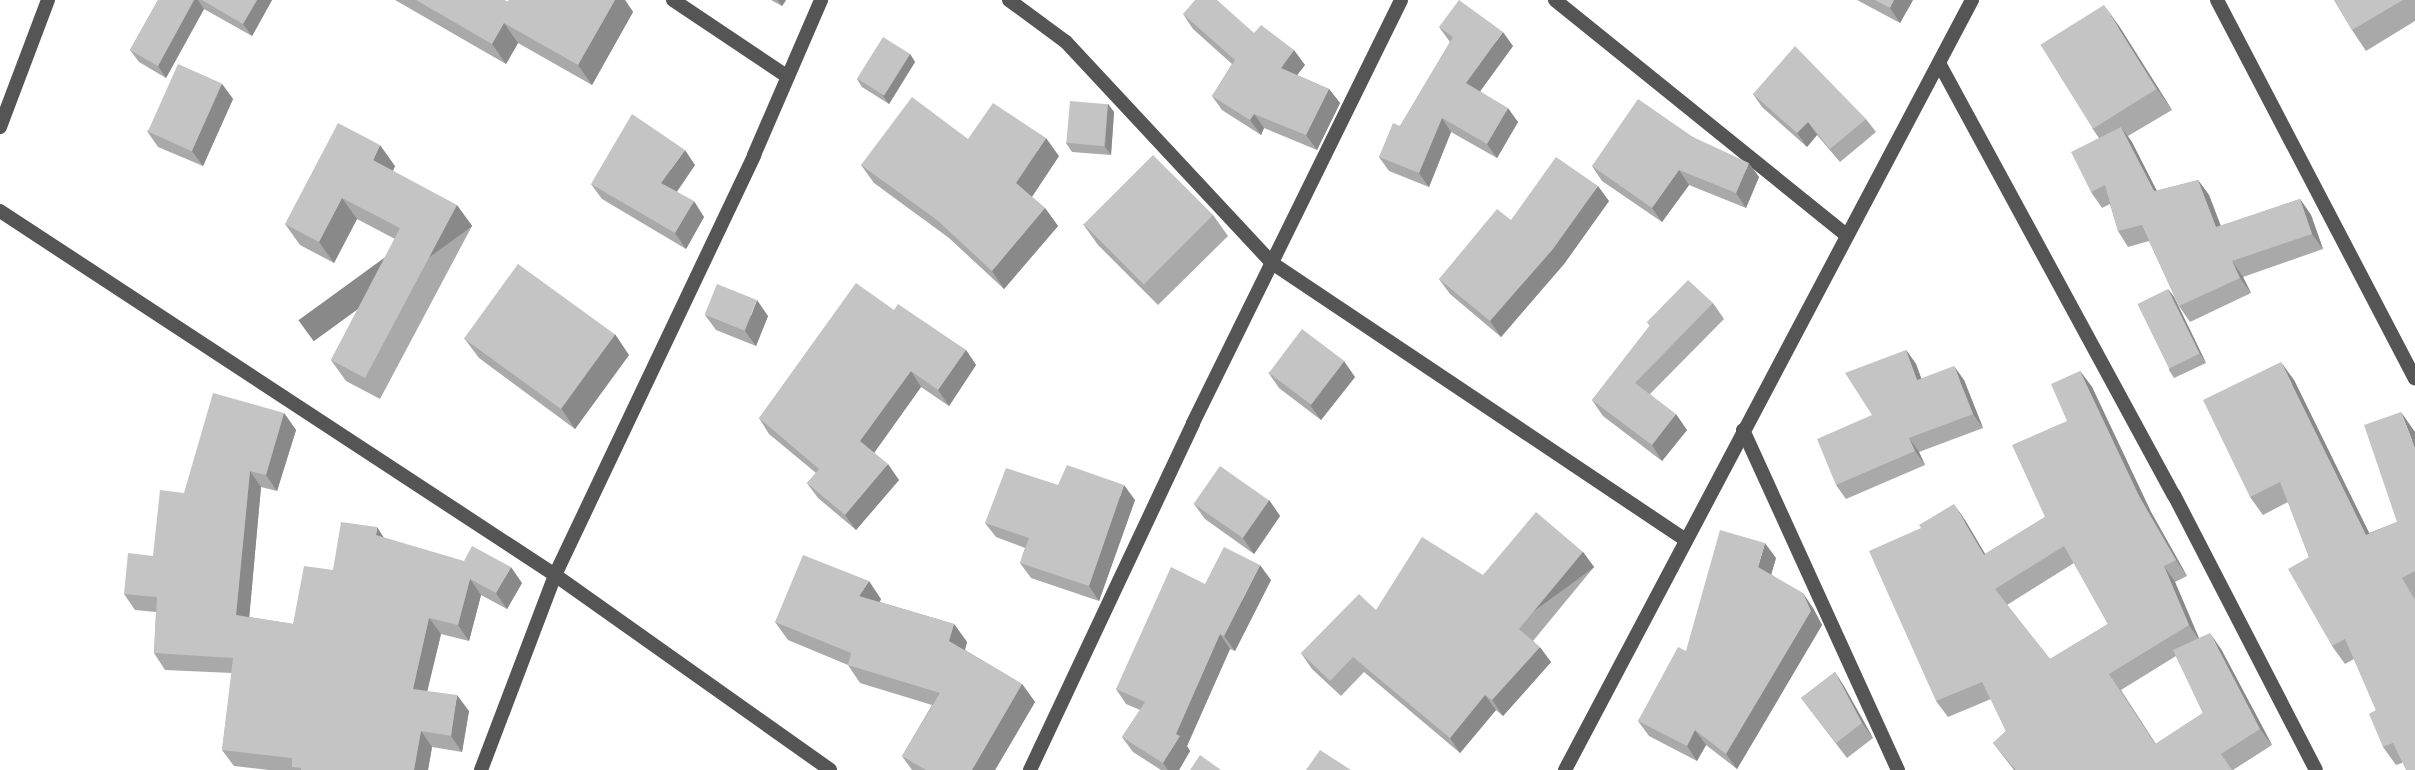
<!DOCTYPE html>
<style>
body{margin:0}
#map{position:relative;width:2415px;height:770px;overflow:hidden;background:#fff;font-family:Manrope,sans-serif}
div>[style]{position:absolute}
.street>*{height:14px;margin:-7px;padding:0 7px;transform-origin:7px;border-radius:7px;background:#555}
.wall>*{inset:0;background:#a9a9a9}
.shaded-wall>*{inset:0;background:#898989;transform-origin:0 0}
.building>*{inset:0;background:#c4c4c4;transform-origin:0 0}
span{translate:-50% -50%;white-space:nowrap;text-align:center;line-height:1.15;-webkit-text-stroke:5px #fff;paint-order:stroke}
</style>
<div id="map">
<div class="street">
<i style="left:673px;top:0;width:138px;rotate:33.8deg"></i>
<i style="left:1009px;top:0;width:71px;rotate:36.4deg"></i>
<i style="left:1066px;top:42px;width:302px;rotate:47deg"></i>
<i style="left:1272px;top:263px;width:497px;rotate:33.8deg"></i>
<i style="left:1555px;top:0;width:375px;rotate:38.9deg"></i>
<i style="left:2217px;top:0;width:427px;rotate:62.4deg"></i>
<i style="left:1939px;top:63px;width:492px;rotate:61.5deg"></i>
<i style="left:2174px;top:495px;width:309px;rotate:62.7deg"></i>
<i style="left:0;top:127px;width:136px;rotate:-69.3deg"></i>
<i style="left:0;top:211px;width:664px;rotate:33.26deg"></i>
<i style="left:555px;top:575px;width:337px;rotate:35.3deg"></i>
<i style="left:1743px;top:430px;width:374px;rotate:65.5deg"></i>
<i style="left:481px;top:770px;width:209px;rotate:-69.2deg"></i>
<i style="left:555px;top:575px;width:465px;rotate:-64.6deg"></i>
<i style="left:754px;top:155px;width:169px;rotate:-66.6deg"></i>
<i style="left:1030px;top:770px;width:383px;rotate:-64.8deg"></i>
<i style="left:1193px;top:423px;width:471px;rotate:-63.8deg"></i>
<i style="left:1565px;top:770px;width:871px;rotate:-62.14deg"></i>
</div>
<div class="wall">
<i style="clip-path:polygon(158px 0,272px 0,252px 36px,204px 9px,166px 78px,139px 62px,130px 50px)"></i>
<i style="clip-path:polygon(395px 0,504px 0,508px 2px,509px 0,625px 0,633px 12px,592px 85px,518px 43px,506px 64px)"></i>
<i style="clip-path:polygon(771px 0,786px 0,782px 6px)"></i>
<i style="clip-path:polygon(1857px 0,1913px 0,1900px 23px)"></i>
<i style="clip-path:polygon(2334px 0,2415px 0,2415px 21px,2366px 51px,2352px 30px)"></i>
<i style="clip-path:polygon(1183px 14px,1254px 33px,1305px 65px,1297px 75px,1329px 89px,1340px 103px,1317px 150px,1264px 128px,1261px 135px,1222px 110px,1212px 96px,1232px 64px,1193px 29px)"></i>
<i style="clip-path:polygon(2119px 26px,2172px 110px,2128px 136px,2157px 191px,2198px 180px,2209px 195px,2221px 226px,2300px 199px,2311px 215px,2323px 249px,2243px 277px,2251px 293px,2190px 322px,2179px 306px,2149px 241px,2128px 247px,2118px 231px,2110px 204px,2102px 208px,2091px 192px,2099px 138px,2092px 128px)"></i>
<i style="clip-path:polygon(1439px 27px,1513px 46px,1480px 91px,1518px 122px,1497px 158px,1451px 132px,1429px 187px,1389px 171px,1379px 157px,1400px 126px,1450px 42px)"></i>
<i style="clip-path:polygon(910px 54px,915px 62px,889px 104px,862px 87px,857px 79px)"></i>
<i style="clip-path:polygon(222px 84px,233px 99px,203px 166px,158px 147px,147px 131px)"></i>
<i style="clip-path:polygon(1753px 94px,1866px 119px,1876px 132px,1840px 162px,1817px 135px,1807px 147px,1762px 107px)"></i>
<i style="clip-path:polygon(1108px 104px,1114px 112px,1111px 155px,1072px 152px,1066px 143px)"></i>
<i style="clip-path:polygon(1693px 137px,1759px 177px,1746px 208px,1689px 185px,1662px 222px,1602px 181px,1592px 166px)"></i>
<i style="clip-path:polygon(968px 139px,1059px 156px,1032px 197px,1045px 208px,1058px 226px,1004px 289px,949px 238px,874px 183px,861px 165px)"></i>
<i style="clip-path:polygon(695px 165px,677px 192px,704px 217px,686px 249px,602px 199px,591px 184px)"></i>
<i style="clip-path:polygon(395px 166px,393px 171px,472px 226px,380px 399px,346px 381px,331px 360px,395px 239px,357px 219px,334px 263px,300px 245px,285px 224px)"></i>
<i style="clip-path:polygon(1609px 201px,1564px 264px,1501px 337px,1450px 294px,1439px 279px,1511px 220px)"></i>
<i style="clip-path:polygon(1213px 215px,1228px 236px,1158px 305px,1098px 245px,1083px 224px)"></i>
<i style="clip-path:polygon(2168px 289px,2174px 297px,2206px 363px,2174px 378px,2169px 370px)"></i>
<i style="clip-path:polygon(1713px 303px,1724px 319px,1650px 394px,1687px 430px,1662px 461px,1603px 416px,1592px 400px,1650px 326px,1647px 322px)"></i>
<i style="clip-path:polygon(894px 310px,966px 350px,976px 365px,949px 406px,921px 387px,874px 453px,899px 480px,856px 530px,818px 498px,807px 483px,816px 473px,769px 434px,759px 418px)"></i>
<i style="clip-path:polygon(705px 315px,768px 316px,756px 346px,716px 330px)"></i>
<i style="clip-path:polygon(464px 338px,629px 355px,575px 429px,479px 358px)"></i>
<i style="clip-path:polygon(1906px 350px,1916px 364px,1921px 378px,1964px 380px,1983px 428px,1919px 452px,1925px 465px,1846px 499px,1836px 485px)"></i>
<i style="clip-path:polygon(evenodd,2080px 371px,2092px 387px,2151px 512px,2187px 576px,2175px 582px,2199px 638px,2221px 649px,2272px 745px,2233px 770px,2014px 770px,1993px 743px,2006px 731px,1991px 699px,1948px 717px,1936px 701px,1965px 520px,1985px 554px,2045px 517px,2067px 421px,2080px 371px,2074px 563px,2108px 624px,2050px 659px,2007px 605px,2074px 563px,2080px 371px,2176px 656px,2203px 713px,2156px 744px,2121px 690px,2176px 656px)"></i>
<i style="clip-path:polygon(1268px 372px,1355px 377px,1321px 420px,1279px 388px)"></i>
<i style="clip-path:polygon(2294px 380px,2369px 533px,2397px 522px,2414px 430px,2415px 432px,2415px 596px,2402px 763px,2396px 765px,2383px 747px,2376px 710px,2354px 659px,2345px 664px,2332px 646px,2309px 557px,2288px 502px,2263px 515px,2250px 497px)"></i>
<i style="clip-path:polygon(284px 413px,296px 430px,277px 491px,261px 487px,249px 617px,293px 624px,333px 570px,384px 538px,522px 583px,507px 609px,481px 595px,469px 641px,441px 634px,427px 691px,469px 711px,462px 752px,432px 747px,428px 770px,269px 770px,234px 766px,222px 750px,232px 673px,165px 670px,154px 653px,156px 612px,135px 610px,124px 594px,153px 556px)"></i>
<i style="clip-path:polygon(1058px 485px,1135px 500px,1099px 601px,1031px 578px,1020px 563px,1025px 548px,996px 537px,985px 523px)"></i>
<i style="clip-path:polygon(1269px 500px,1280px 516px,1254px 554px,1205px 519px,1194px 504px)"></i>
<i style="clip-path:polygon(1583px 552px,1594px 567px,1533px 641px,1551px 662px,1503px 716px,1496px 710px,1460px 753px,1364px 672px,1341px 696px,1312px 669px,1301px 653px,1376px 610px,1483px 575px)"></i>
<i style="clip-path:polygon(1776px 558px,1771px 574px,1813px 608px,1822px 625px,1737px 769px,1706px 745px,1697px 761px,1649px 736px,1638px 721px,1686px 651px)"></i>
<i style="clip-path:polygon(1271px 580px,1235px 651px,1230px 649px,1187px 746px,1190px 751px,1179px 770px,1161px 770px,1133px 752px,1122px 737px,1140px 710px,1126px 704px,1116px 689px)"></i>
<i style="clip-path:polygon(881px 599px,880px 602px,954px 624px,967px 642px,965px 650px,1022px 684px,1035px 702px,995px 770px,912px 770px,902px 756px,932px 705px,860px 683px,848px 665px,788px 640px,775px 622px)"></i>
<i style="clip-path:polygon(1835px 672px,1845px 688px,1873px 738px,1847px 758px,1801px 698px)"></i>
</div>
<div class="shaded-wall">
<i style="clip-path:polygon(194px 0,198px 0,204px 9px,166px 78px,158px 66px)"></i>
<i style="clip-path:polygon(257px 0,272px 0,252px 36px,243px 24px)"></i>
<i style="clip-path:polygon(615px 0,625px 0,633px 12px,592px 85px,578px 65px)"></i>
<i style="clip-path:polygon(777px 0,786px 0,782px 6px)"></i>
<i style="clip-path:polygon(1894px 0,1913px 0,1900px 23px,1890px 8px)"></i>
<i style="clip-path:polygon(2104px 5px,2119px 26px,2172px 110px,2157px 89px)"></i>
<i style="clip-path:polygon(504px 23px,518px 43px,506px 64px,492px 44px)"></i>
<i style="clip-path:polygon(1503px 32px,1513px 46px,1476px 97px,1466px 83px)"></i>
<i style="clip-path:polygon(1294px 50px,1305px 65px,1291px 83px,1281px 68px)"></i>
<i style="clip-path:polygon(910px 54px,915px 62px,889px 104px,883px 96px)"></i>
<i style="clip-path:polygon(222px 84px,233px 99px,203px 166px,192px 151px)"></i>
<i style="clip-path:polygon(1329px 89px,1340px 103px,1317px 150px,1306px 135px)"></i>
<i style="clip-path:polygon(1108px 104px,1114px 112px,1111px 155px,1105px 147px)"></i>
<i style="clip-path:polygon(1508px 108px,1518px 122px,1497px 158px,1487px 144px)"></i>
<i style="clip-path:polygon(1254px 114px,1264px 128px,1261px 135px,1250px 120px)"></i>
<i style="clip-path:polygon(1442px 118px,1451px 132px,1429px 187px,1419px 173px)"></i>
<i style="clip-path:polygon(1808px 122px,1817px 135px,1807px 147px,1797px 133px)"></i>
<i style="clip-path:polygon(2121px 127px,2132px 142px,2165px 207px,2154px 191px)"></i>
<i style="clip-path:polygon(1046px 138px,1059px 156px,1029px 201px,1016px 183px)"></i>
<i style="clip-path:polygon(380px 145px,395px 166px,388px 181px,373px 160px)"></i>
<i style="clip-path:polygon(685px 150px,695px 165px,672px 198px,661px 183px)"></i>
<i style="clip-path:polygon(1749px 163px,1759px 177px,1746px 208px,1736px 193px)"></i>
<i style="clip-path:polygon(1679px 170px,1689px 185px,1662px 222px,1652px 208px)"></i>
<i style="clip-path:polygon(2198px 180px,2209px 195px,2227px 243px,2216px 227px)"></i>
<i style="clip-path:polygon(1598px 186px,1609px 201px,1564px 264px,1501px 337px,1490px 321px)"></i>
<i style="clip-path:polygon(342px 198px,357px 219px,334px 263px,319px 242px)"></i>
<i style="clip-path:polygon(2300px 199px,2311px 215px,2323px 249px,2312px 234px)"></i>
<i style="clip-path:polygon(694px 201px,704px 217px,686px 249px,675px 233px)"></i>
<i style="left:457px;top:205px;width:26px;height:196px;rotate:54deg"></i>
<i style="clip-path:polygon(1045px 208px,1058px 226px,1004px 289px,992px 271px)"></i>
<i style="clip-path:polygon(2232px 261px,2243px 277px,2251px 293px,2240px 278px)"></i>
<i style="clip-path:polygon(2168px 289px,2174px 297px,2206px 363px,2200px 354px)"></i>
<i style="clip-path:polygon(757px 300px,768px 316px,756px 346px,745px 331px)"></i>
<i style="clip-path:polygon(615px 334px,629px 355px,575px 429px,561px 408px)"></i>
<i style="clip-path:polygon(966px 350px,976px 365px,949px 406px,938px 390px)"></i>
<i style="clip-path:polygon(1906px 350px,1916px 364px,1927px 394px,1917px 380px)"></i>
<i style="clip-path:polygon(1344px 361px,1355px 377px,1321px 420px,1310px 405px)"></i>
<i style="clip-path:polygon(2281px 362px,2294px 380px,2379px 553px,2366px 535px)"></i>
<i style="clip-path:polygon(1954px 366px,1964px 380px,1983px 428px,1973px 414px)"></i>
<i style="clip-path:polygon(911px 371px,921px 387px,871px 457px,860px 441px)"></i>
<i style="clip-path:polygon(2080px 371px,2092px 387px,2151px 512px,2187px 576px,2176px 560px,2139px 496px)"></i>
<i style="clip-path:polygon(2401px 412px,2415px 432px,2415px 448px)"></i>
<i style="clip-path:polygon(284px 413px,296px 430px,277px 491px,266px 475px)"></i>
<i style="clip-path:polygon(1676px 414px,1687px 430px,1662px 461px,1652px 445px)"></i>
<i style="clip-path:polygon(1909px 438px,1919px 452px,1925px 465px,1915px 451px)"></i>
<i style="clip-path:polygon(888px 464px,899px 480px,856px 530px,845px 515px)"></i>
<i style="clip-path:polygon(250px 471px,261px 487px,248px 631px,236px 615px)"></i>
<i style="clip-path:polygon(1124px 485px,1135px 500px,1099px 601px,1089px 586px)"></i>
<i style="clip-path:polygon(1269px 500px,1280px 516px,1254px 554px,1243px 538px)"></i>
<i style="clip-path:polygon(1954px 504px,1965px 520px,1995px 571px,1984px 555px)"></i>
<i style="clip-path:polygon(377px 527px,388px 544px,376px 535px)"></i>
<i style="clip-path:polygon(1765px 543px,1776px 558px,1769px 582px,1758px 567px)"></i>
<i style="left:1583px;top:552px;width:19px;height:100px;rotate:54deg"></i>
<i style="clip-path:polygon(1260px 565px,1271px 580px,1235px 651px,1224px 636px)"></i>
<i style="clip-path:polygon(2164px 566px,2175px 582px,2200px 641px,2189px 625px)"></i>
<i style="clip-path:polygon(511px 567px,522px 583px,507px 609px,496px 593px)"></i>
<i style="clip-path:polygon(470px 579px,481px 595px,469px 641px,458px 625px)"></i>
<i style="clip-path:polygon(869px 581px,881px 599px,872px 614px,859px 596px)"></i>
<i style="clip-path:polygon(1803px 593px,1813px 608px,1822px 625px,1737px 769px,1726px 754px)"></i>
<i style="clip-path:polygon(429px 618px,441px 634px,424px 705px,413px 689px)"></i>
<i style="clip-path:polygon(954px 624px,967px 642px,962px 659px,949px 641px)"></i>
<i style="clip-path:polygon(2210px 633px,2221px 649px,2272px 745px,2260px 729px)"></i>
<i style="clip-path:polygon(1220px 634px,1230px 649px,1187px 746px,1190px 751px,1179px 770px,1168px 770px,1163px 763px)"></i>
<i style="clip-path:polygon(1540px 647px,1551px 662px,1503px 716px,1492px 700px)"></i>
<i style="clip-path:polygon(1835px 672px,1845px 688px,1873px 738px,1862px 723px)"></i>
<i style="clip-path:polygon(1022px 684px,1035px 702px,995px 770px,972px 770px)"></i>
<i style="clip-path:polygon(457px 695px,469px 711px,462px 752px,451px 736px)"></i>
<i style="clip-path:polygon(1485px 695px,1496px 710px,1460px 753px,1450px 738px)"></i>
<i style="clip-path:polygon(1695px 730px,1706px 745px,1697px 761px,1687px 746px)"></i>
<i style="clip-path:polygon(421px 731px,432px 747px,428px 770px,414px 770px)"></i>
</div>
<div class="building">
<i style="clip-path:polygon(158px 0,194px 0,158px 66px,130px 50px)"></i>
<i style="clip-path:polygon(202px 0,257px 0,243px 24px)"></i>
<i style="clip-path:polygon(416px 0,504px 0,508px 2px,509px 0,615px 0,578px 65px,504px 23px,492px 44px)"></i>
<i style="clip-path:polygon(1195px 0,1217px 0,1254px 33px,1261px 25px,1294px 50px,1281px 68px,1329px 89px,1306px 135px,1254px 114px,1250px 120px,1212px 96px,1235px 60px,1183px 14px)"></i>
<i style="clip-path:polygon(1459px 0,1503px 32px,1466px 83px,1508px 108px,1487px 144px,1442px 118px,1419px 173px,1379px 157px,1393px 123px,1400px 126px,1453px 37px,1439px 27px)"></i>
<i style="clip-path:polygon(1875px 0,1894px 0,1890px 8px)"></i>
<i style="clip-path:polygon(2334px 0,2403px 0,2352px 30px)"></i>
<i style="left:2104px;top:5px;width:99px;height:75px;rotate:58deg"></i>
<i style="left:883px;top:37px;width:32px;height:49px;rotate:32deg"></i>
<i style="clip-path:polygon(1795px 46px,1866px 119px,1830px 149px,1808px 122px,1797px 133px,1753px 94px)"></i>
<i style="left:178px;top:64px;width:48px;height:74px;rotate:24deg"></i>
<i style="clip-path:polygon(912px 97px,968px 139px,993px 103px,1046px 138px,1016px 183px,1045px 208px,992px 271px,937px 220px,861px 165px)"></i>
<i style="clip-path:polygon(1638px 99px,1693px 137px,1749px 163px,1736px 193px,1679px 170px,1652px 208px,1592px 166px)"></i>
<i style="left:1070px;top:101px;width:38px;height:42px;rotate:5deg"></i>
<i style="clip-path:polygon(632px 114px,685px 150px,661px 183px,694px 201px,675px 233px,591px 184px)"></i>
<i style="clip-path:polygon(338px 123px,380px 145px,373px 160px,457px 205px,365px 378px,331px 360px,400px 228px,342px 198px,319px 242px,285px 224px)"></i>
<i style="clip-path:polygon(2121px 127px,2154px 191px,2198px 180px,2216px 227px,2300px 199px,2312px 234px,2232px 261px,2240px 278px,2179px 306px,2142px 225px,2118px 231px,2105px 185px,2091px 192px,2071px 152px)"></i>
<i style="left:1153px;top:155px;width:85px;height:98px;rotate:45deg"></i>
<i style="clip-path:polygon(1556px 157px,1598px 186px,1553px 249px,1490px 321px,1439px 279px,1497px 209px,1511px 220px)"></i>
<i style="left:518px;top:264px;width:120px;height:92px;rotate:36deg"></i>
<i style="clip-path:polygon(1688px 280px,1713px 303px,1635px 383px,1676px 414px,1652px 445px,1592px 400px,1650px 325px,1647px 322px)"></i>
<i style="clip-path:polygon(856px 283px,894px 310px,898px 304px,966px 350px,938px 390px,911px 371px,860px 441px,888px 464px,845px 515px,807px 483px,819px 469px,759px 418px)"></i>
<i style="left:717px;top:284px;width:43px;height:33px;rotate:22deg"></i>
<i style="left:2168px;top:289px;width:72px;height:34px;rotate:64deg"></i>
<i style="left:1302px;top:329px;width:53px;height:55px;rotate:37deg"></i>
<i style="clip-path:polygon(1906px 350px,1917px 380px,1954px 366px,1973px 414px,1909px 438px,1915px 451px,1836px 485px,1817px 439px,1872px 415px,1845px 373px)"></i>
<i style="clip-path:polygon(2281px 362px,2366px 535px,2397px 522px,2364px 425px,2401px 412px,2415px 448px,2415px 571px,2402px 578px,2415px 600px,2415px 770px,2406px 770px,2393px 743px,2383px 747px,2369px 714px,2376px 710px,2345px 639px,2332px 646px,2288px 569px,2309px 557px,2280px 482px,2250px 497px,2203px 400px)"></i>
<i style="clip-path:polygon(evenodd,2080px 371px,2139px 496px,2176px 560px,2164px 566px,2189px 625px,2109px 674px,2155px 744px,2203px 713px,2173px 650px,2210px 633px,2260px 729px,2221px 754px,2232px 770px,2016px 770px,1993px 743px,2006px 731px,1982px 682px,1936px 701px,1869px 551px,1921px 528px,1919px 525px,1954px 504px,1984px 555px,2045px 517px,2012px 445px,2067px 421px,2051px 384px,2080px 371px,2064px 546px,2108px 624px,2050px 659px,1995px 589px,2064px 546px)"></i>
<i style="clip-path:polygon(213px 393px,284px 413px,266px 475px,250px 471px,236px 615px,293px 624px,304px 566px,333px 570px,341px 522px,377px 527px,376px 535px,464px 561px,472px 546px,511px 567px,496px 593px,470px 579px,458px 625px,429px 618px,413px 689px,457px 695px,451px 736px,421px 731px,414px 770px,301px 770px,301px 768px,292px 767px,292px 758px,222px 750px,233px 658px,154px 653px,157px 597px,124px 594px,128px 553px,153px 556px,160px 490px,184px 493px)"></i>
<i style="clip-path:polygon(1067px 465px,1124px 485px,1089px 586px,1020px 563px,1029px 538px,985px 523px,1006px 468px,1058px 485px)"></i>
<i style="left:1220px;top:466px;width:60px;height:46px;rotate:35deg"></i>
<i style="clip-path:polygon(1536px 512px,1583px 552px,1519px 629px,1540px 647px,1492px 700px,1485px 695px,1450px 738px,1353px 657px,1330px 681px,1301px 653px,1359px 594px,1376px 610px,1422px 537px,1483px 575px)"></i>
<i style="clip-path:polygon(1720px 530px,1765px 543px,1758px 567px,1803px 593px,1811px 611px,1726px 754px,1695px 730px,1687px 746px,1638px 721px,1678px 647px,1686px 651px)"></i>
<i style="clip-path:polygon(1224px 547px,1260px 565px,1224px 636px,1220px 634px,1176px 734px,1180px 736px,1163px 763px,1122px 737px,1145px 702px,1116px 689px,1171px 567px,1205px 584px)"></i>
<i style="clip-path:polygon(803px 555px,869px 581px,859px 596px,954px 624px,949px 641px,1022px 684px,972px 770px,926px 770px,902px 756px,940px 693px,848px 665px,851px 653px,775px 622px)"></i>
<i style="clip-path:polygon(1835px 672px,1862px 723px,1836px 743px,1801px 698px)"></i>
<i style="clip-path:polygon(1320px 750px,1351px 770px,1306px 770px)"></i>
<i style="clip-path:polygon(1200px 755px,1221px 770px,1190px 770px)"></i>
</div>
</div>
